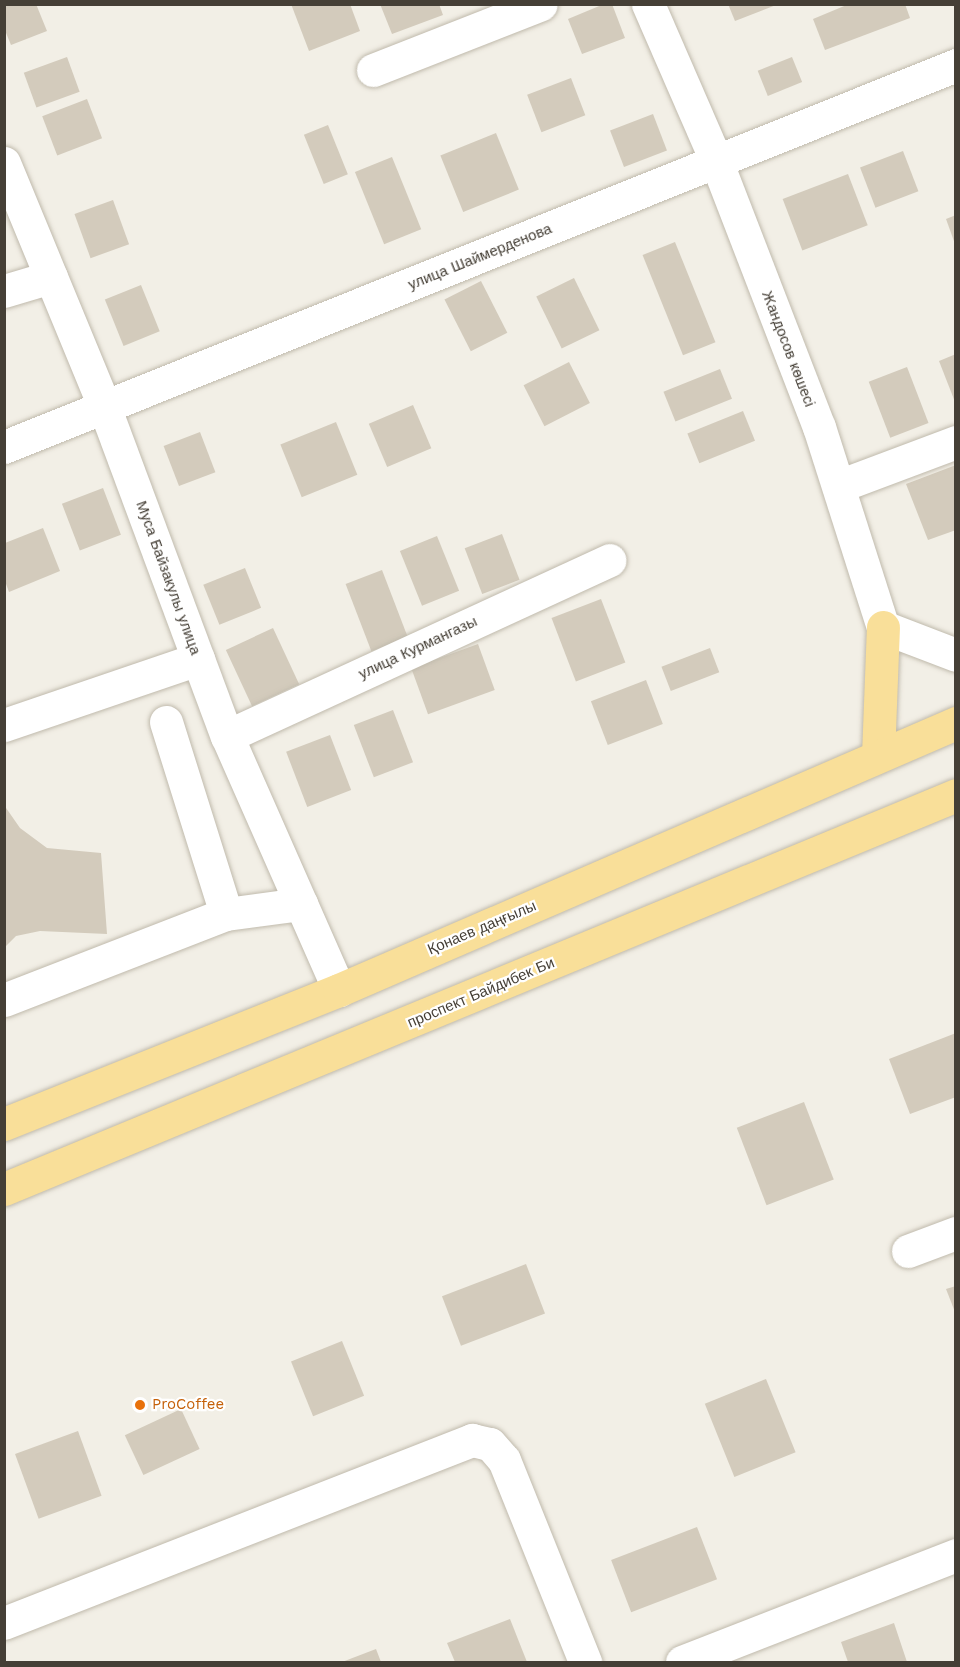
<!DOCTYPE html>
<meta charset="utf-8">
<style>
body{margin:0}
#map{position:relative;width:960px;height:1667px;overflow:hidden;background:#f2efe6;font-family:"Work Sans",sans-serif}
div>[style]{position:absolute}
.building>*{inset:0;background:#d3cbbc;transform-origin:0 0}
.roads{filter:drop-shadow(0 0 2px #c0baac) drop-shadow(0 0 2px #c0baac)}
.minor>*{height:33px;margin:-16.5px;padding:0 16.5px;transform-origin:16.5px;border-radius:16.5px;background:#fff}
.major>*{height:33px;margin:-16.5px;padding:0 16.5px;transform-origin:16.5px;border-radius:16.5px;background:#f9df99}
.dots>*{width:16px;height:16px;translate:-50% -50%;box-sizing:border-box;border:3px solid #fff;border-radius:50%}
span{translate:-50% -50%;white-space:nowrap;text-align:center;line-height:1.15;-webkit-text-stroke:4.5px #fff;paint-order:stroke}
.street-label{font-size:15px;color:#453f36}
.food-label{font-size:15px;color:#c56008}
.left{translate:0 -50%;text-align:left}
.frame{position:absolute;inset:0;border:6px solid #453f36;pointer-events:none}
</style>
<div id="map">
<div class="building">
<i style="clip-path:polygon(4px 4px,36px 4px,47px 31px,11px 45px,4px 28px)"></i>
<i style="clip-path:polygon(291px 4px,350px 4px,360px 31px,309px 51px)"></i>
<i style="clip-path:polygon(380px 4px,439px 4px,443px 15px,392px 34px)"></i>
<i style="clip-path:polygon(604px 4px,612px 4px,625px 38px,582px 54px,568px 19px)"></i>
<i style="clip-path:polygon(728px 4px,776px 4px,776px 5px,735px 21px)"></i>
<i style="clip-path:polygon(849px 4px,905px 4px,910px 18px,825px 50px,813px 19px)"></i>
<i style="left:67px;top:57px;width:37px;height:46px;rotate:70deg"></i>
<i style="left:792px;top:57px;width:27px;height:37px;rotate:68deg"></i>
<i style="left:571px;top:78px;width:40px;height:47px;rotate:69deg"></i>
<i style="left:87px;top:99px;width:42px;height:48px;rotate:69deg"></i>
<i style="left:653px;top:114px;width:39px;height:46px;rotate:69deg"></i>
<i style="left:328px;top:125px;width:53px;height:26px;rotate:68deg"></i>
<i style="left:496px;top:133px;width:61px;height:60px;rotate:68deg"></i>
<i style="left:903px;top:151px;width:43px;height:46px;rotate:69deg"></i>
<i style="left:392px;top:157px;width:78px;height:40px;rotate:68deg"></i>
<i style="left:848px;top:174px;width:55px;height:70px;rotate:69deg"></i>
<i style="left:113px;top:200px;width:47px;height:41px;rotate:70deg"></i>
<i style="clip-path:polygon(956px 215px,956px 244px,955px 244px,946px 219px)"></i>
<i style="left:675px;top:242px;width:108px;height:35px;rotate:68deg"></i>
<i style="left:574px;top:278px;width:58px;height:42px;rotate:64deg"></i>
<i style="left:481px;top:281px;width:58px;height:41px;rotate:63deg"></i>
<i style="left:141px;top:285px;width:50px;height:39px;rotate:68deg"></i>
<i style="clip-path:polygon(956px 354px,956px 402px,955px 402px,939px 361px)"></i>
<i style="left:569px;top:362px;width:46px;height:51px;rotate:63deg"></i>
<i style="left:907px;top:367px;width:60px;height:41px;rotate:69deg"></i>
<i style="left:720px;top:369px;width:32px;height:61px;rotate:68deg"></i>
<i style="left:413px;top:405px;width:47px;height:48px;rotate:67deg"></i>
<i style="left:743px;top:411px;width:32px;height:60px;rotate:68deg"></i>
<i style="left:336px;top:422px;width:57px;height:60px;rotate:68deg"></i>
<i style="left:200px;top:432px;width:43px;height:39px;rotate:69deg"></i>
<i style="clip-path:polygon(956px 465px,956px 530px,928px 540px,906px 484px)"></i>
<i style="left:103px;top:488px;width:50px;height:44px;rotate:69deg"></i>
<i style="clip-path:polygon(43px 528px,60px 571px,9px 592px,5px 581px,5px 543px)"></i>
<i style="left:502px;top:534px;width:49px;height:40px;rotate:69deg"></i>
<i style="left:437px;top:536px;width:59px;height:40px;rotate:68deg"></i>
<i style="left:245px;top:568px;width:43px;height:45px;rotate:68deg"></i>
<i style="left:382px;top:570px;width:72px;height:39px;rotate:69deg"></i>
<i style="left:601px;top:599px;width:68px;height:53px;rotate:69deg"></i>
<i style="left:273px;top:628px;width:62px;height:52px;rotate:65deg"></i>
<i style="left:478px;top:644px;width:49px;height:71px;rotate:70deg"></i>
<i style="left:710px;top:648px;width:26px;height:52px;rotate:69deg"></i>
<i style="left:646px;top:680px;width:47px;height:59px;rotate:69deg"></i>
<i style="left:393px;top:710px;width:56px;height:42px;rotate:69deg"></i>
<i style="left:330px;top:735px;width:59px;height:47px;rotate:69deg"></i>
<i style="clip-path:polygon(4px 805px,20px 828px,47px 848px,101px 853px,107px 934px,40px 931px,16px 936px,4px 948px)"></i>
<i style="clip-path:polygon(956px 1033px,956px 1097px,910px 1114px,889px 1059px)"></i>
<i style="left:804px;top:1102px;width:83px;height:72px;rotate:69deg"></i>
<i style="left:526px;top:1264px;width:53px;height:90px;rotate:69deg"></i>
<i style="clip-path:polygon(956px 1286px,956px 1312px,955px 1312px,946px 1289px)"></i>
<i style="left:342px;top:1341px;width:59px;height:55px;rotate:68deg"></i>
<i style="left:766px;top:1379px;width:79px;height:66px;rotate:68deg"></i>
<i style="left:181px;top:1409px;width:44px;height:62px;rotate:65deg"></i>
<i style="left:78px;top:1431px;width:69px;height:67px;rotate:70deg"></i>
<i style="left:697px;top:1527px;width:56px;height:92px;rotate:69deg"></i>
<i style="clip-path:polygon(510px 1619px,527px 1662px,455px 1662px,447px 1643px)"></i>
<i style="clip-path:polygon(894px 1623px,907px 1662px,848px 1662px,841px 1642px)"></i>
<i style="clip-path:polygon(376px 1649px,381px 1662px,342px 1662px)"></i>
</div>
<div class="roads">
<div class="minor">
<i style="left:648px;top:4px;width:173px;rotate:66.5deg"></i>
<i style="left:717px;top:163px;width:283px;rotate:68.9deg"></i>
<i style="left:819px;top:427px;width:210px;rotate:72.3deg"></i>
<i style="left:883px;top:627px;width:78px;rotate:21deg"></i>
<i style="left:373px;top:70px;width:180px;rotate:-21.4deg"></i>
<i style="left:4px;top:163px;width:263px;rotate:67.6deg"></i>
<i style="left:104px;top:406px;width:352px;rotate:69.6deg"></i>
<i style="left:227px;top:736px;width:278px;rotate:66.2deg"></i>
<i style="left:4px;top:291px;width:49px;rotate:-16.6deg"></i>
<i style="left:4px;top:447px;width:1026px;rotate:-21.86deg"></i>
<i style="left:839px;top:486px;width:125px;rotate:-20.6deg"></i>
<i style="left:166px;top:722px;width:201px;rotate:72.6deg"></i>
<i style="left:4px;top:725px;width:205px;rotate:-18.8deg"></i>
<i style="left:227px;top:736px;width:421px;rotate:-24.7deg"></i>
<i style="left:4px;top:1000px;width:238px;rotate:-21.2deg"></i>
<i style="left:226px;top:914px;width:76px;rotate:-7.6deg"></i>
<i style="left:908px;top:1251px;width:51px;rotate:-20.6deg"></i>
<i style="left:4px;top:1623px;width:503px;rotate:-21.36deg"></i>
<i style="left:472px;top:1440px;width:18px;rotate:13deg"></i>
<i style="left:490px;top:1444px;width:21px;rotate:49deg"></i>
<i style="left:504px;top:1460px;width:218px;rotate:68.1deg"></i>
<i style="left:682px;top:1662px;width:294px;rotate:-21.3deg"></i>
</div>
<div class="major">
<i style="left:878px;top:756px;width:129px;rotate:-87.8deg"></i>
<i style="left:4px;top:1124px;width:361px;rotate:-21.8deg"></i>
<i style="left:339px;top:990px;width:672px;rotate:-23.4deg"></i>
<i style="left:4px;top:1189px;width:1030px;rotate:-22.48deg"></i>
</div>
</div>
<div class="dots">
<i style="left:140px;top:1405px;background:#e8710a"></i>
</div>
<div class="street-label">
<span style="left:480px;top:257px;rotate:-22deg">улица Шаймерденова</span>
<span style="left:788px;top:349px;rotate:69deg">Жандосов көшесі</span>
<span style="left:168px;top:578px;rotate:70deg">Муса Байзакулы улица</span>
<span style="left:418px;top:648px;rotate:-25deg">улица Курмангазы</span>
<span style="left:482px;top:928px;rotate:-23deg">Қонаев даңғылы</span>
<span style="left:481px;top:993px;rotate:-23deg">проспект Байдибек Би</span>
</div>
<div class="food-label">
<span class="left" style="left:152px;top:1405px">ProCoffee</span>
</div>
<div class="frame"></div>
</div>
